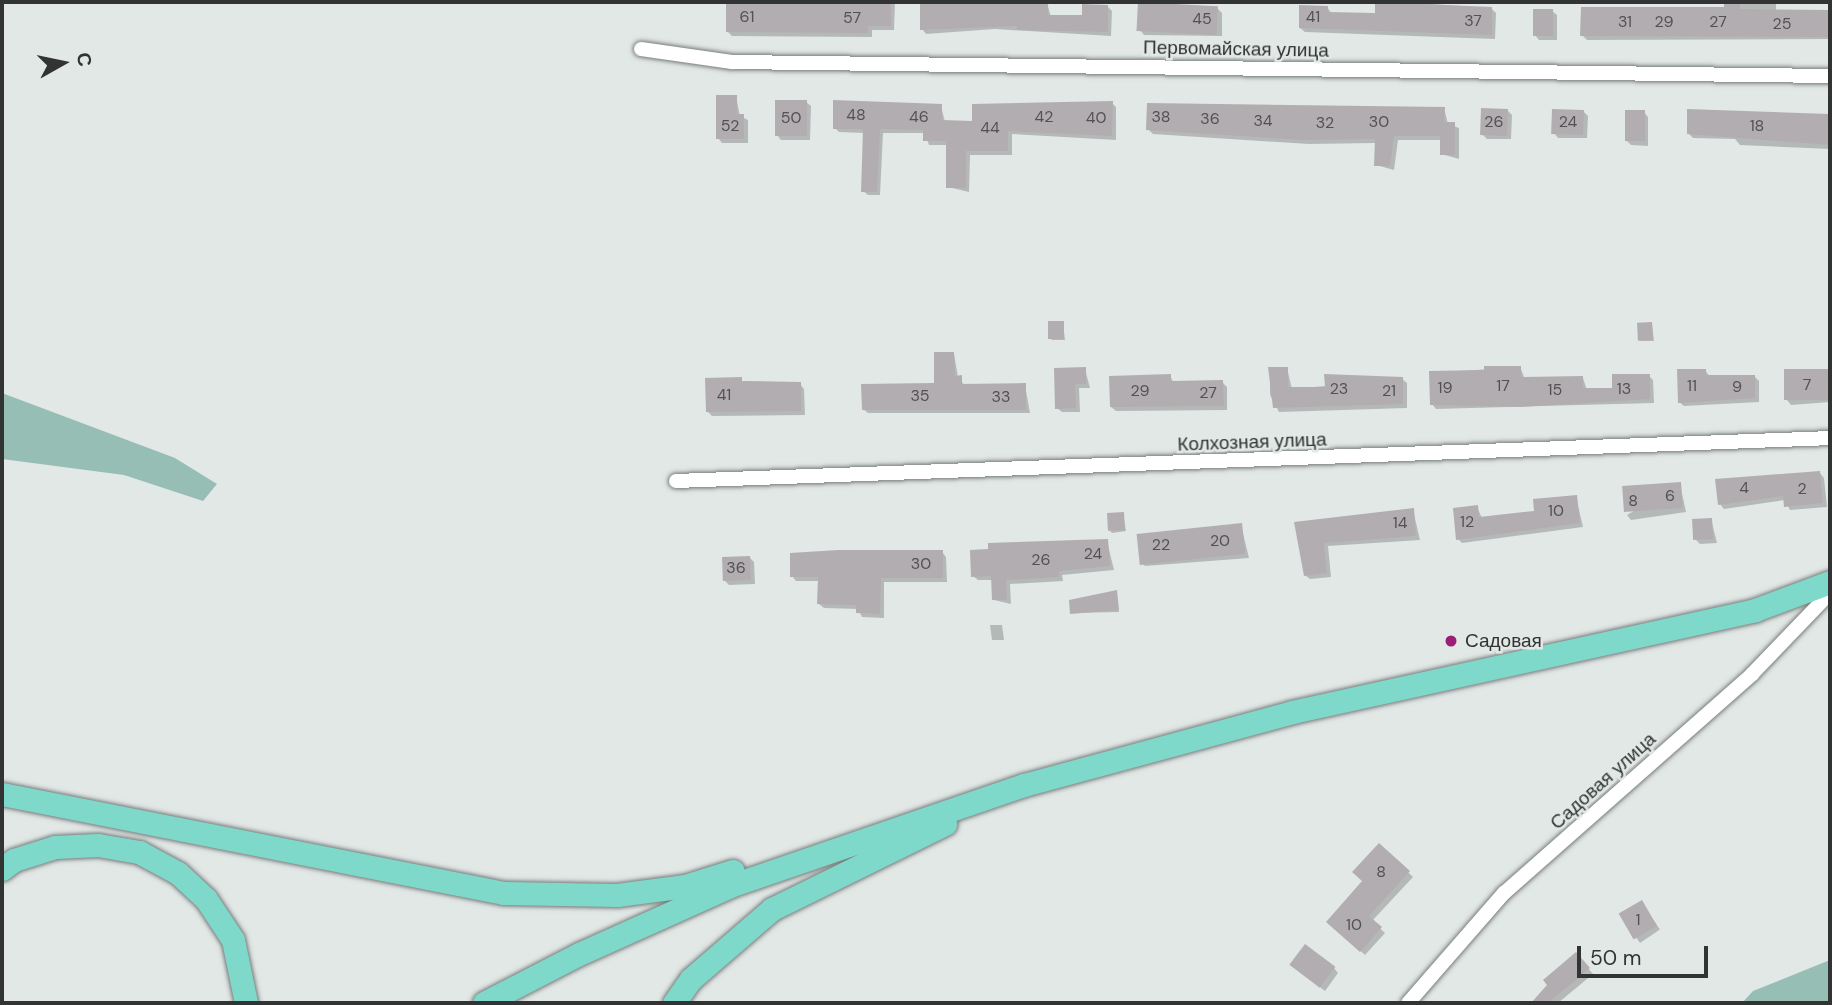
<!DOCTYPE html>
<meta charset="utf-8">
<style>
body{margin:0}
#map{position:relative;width:1832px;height:1005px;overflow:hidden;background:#e2e8e6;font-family:"DM Sans",sans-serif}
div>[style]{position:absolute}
.green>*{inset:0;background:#97beb5}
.shadow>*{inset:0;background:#0003;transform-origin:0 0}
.building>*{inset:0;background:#b2adb0;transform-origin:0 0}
.roads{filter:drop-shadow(0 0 2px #787d7c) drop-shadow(0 0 2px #787d7c)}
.minor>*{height:14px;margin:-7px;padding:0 7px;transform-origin:7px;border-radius:7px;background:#fff}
.primary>*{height:23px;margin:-11.5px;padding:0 11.5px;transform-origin:11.5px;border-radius:11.5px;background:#7fd9cb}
.dots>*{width:19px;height:19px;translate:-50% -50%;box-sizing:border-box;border:4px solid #e2e8e6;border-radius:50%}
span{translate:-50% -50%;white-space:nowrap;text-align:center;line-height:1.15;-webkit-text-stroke:5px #e2e8e6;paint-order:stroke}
.number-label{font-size:16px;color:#525253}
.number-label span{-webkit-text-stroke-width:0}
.street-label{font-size:19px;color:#323434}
.poi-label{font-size:19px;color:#323434}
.left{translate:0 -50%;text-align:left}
.frame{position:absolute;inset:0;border:4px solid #323434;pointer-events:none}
.north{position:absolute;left:28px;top:28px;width:70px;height:70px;-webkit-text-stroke:5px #e2e8e6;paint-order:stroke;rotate:81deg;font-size:19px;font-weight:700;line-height:28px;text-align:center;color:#323434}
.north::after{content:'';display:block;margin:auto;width:24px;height:32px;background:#323434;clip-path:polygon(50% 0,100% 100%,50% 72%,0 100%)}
.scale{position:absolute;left:1577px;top:946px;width:131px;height:32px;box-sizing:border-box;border:4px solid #323434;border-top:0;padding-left:9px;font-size:21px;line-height:24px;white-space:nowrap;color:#323434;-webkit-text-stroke:5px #e2e8e6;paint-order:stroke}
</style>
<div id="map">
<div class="green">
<i style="clip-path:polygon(2px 393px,175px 458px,217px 484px,203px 501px,124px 475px,2px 459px)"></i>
<i style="clip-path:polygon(1830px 960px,1830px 1003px,1742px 1003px,1753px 991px)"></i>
</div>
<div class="shadow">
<i style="clip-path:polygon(728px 2px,895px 2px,894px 30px,872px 30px,872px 37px,732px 36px,728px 32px)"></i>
<i style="clip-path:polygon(922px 2px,1047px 3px,1051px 17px,1083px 17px,1107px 6px,1112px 11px,1111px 36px,995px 29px,926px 34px,922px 29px)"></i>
<i style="clip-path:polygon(1140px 2px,1217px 8px,1222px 13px,1222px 36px,1144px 35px,1140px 30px)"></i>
<i style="clip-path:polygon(1400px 2px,1491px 8px,1496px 13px,1495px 39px,1305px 32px,1300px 28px,1327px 7px,1332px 14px,1376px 15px)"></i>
<i style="clip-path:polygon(1726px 2px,1776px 2px,1776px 12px,1830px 11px,1830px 39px,1587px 40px,1582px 35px,1726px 8px)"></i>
<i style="clip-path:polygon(1552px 11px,1557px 15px,1557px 40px,1539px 40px,1535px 35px)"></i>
<i style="clip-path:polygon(736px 97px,740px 116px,748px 120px,748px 143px,722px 143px,718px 138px)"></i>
<i style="clip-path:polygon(806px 102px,811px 106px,810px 140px,781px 140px,777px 135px)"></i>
<i style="clip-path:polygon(1112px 103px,1116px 107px,1116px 140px,1012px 134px,1012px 155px,970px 155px,969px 192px,948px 187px,948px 145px,929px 145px,925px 133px,883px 133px,880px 195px,868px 195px,863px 191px,864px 133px,839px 132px,835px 128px,941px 106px,945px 122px,974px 122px)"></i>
<i style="clip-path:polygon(1444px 108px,1448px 124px,1459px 128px,1459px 159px,1441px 154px,1441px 140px,1398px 140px,1394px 170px,1376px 165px,1376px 143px,1309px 144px,1153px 134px,1148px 129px)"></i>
<i style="clip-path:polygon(1507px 110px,1512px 115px,1511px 139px,1487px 139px,1482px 134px)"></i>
<i style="clip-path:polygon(1583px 111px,1588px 116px,1587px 138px,1558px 138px,1554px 133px)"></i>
<i style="clip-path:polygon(1644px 112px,1648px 117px,1648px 146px,1631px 145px,1627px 141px)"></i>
<i style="clip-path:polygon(1830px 116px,1830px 149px,1740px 145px,1735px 139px,1693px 138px,1689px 134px)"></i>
<i style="clip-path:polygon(1063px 323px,1065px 340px,1052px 340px,1050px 338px)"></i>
<i style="clip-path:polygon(1652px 324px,1654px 341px,1641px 341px,1639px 340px)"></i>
<i style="clip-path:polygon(954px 354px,958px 377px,965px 386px,1025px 385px,1030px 413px,868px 413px,863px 409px,936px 384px)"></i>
<i style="clip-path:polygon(1520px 367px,1525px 379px,1583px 378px,1587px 390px,1614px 389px,1649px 376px,1653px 380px,1654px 403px,1436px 409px,1432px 404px,1431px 373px)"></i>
<i style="clip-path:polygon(1287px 368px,1292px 389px,1402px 379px,1407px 383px,1407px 408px,1279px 412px,1270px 395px,1270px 369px)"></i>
<i style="clip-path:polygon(1085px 369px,1090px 388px,1079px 388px,1080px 412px,1062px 412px,1057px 408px)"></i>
<i style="clip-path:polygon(1705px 370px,1710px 377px,1754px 376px,1759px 381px,1759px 402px,1684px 406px,1679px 402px)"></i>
<i style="clip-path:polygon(1830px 371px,1830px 402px,1791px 405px,1787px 400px,1786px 372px)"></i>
<i style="clip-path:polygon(1170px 376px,1174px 383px,1222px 382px,1227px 387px,1227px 410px,1116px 411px,1111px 407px)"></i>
<i style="clip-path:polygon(800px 384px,804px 389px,805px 415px,712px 416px,708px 412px)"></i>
<i style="clip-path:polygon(1820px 473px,1824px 478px,1827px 507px,1790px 510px,1785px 500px,1724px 509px,1720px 504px)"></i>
<i style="clip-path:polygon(1680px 484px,1686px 512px,1631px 520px,1627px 515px)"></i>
<i style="clip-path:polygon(1576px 497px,1583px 527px,1462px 543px,1458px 539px,1477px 507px,1482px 518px,1536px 513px)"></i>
<i style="clip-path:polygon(1413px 510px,1420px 540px,1328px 546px,1331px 577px,1310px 579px,1305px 575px,1296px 523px)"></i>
<i style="clip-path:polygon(1123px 514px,1126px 531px,1112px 533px,1110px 531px)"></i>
<i style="clip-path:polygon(1711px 519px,1717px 543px,1700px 544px,1696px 540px)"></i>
<i style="clip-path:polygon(1241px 525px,1249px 558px,1145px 566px,1141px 562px)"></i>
<i style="clip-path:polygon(1107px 541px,1114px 570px,1062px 575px,1063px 581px,1010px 584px,1011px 604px,994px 600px,993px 580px,978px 580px,973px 576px)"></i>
<i style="clip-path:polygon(942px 552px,946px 557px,947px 582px,884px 582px,884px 618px,862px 617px,858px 609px,824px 608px,819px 604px,820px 581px,796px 581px,792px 576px)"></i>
<i style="clip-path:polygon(750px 558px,754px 562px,755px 584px,729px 585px,724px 580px)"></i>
<i style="clip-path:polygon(1116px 592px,1119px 612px,1072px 613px)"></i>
<i style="clip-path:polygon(990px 625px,1002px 625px,1004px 640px,992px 640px)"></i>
<i style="clip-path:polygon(1379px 845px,1413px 877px,1372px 921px,1385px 933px,1365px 955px,1333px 926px,1364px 882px)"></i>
<i style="left:1642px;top:903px;width:32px;height:24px;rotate:56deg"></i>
<i style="clip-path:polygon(1580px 959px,1593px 974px,1558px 1003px,1534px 1003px)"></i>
<i style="clip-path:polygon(1334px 968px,1338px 973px,1325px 991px,1296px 969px)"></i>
</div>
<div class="building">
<i style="clip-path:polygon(726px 2px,891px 2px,891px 26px,868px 26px,868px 33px,726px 32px)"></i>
<i style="clip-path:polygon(920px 2px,1048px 2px,1048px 15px,1082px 15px,1082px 4px,1108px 5px,1108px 32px,1017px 30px,1017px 26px,920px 30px)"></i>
<i style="left:1138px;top:2px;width:80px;height:29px;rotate:3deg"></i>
<i style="clip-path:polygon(1375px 2px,1492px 7px,1492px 35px,1299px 28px,1299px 5px,1328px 6px,1328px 12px,1375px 13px)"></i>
<i style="clip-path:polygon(1724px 2px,1740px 2px,1740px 9px,1830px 10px,1830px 37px,1580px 36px,1581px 7px,1724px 7px)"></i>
<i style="left:1533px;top:9px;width:20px;height:27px"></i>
<i style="clip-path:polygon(716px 95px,737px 95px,737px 114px,744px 114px,744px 139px,716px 139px)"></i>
<i style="left:775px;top:100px;width:32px;height:36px"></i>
<i style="clip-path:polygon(833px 100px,942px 104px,942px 120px,972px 121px,972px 104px,1113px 101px,1112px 136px,1008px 131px,1008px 151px,966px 151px,966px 188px,946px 188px,946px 141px,923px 141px,923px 130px,880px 129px,877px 192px,861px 192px,863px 129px,833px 129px)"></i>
<i style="clip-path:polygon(1147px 103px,1445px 107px,1444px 122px,1455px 122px,1455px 155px,1440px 155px,1440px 136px,1394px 136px,1390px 166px,1374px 166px,1375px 139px,1303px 140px,1146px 130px)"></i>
<i style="left:1481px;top:108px;width:27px;height:27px;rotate:2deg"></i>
<i style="left:1552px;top:109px;width:32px;height:25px;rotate:2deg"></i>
<i style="clip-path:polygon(1687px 109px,1830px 114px,1830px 145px,1687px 134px)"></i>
<i style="left:1625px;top:110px;width:20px;height:31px"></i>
<i style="left:1048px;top:321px;width:16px;height:18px"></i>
<i style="left:1652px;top:322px;width:18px;height:15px;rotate:87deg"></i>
<i style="clip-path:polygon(934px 352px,954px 352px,955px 376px,962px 375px,962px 384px,1026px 383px,1026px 410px,862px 410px,861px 384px,934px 383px)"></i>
<i style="clip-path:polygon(1484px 366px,1521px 366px,1521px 377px,1583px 376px,1583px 388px,1612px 388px,1612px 374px,1650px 374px,1650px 399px,1521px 407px,1430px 405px,1429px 371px,1484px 370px)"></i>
<i style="clip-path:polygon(1086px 367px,1086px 384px,1075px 384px,1076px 408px,1055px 409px,1054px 368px)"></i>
<i style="clip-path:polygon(1268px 367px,1288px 367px,1288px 387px,1325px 387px,1324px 374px,1403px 377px,1403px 404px,1273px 408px)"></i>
<i style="clip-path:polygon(1677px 369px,1706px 369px,1706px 375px,1755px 375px,1755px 398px,1678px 403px)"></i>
<i style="left:1830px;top:369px;width:31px;height:46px;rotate:90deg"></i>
<i style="clip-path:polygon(1171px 374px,1171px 381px,1223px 380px,1224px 406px,1110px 407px,1109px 376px)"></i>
<i style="clip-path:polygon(742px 377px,742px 381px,801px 382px,801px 411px,706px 412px,705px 378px)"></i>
<i style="clip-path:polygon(1820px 471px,1823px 503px,1784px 507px,1783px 496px,1718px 505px,1715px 479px)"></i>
<i style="left:1681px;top:482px;width:26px;height:59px;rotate:86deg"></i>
<i style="clip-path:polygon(1577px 495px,1580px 523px,1456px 540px,1453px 508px,1478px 505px,1479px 517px,1534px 511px,1533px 499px)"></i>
<i style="clip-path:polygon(1414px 508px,1416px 536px,1324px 543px,1327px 573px,1304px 576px,1294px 522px)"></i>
<i style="left:1124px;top:512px;width:18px;height:17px;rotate:87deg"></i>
<i style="left:1712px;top:518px;width:21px;height:20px;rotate:87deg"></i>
<i style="left:1242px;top:523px;width:31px;height:106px;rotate:84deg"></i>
<i style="clip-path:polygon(1108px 539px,1110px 566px,1059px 571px,1059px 577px,1006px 580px,1007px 600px,992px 600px,991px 576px,971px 577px,970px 550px,988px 549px,988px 543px)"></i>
<i style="clip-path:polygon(838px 550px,943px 550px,943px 578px,881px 578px,880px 614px,856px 613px,856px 605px,817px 604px,818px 577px,790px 577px,790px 553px)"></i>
<i style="left:750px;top:556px;width:24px;height:28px;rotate:88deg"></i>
<i style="clip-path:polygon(1117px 590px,1119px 610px,1070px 614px,1069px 600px)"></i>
<i style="clip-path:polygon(1379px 843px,1410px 871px,1369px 916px,1382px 927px,1360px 952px,1326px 922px,1362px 881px,1352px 872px)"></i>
<i style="left:1642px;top:900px;width:30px;height:27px;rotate:60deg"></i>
<i style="left:1305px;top:944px;width:38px;height:26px;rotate:37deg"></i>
<i style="clip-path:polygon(1576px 952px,1590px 968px,1548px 1003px,1531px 1003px,1547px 985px,1543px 980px)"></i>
</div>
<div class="roads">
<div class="minor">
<i style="left:641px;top:49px;width:92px;rotate:8.1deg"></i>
<i style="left:732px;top:62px;width:1098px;rotate:0.73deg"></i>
<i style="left:676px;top:481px;width:1155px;rotate:-2.13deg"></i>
<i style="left:1408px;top:1003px;width:146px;rotate:-48.9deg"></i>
<i style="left:1504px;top:893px;width:331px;rotate:-41.4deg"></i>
<i style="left:1752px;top:674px;width:112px;rotate:-46.1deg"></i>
</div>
<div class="primary">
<i style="left:2px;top:794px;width:512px;rotate:11.16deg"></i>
<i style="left:504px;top:893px;width:113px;rotate:1deg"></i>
<i style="left:617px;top:895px;width:69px;rotate:-7.5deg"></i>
<i style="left:685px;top:886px;width:50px;rotate:-17.4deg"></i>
<i style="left:2px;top:869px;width:15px;rotate:-37deg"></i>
<i style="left:14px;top:860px;width:43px;rotate:-17.6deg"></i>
<i style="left:55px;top:847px;width:43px;rotate:-2.7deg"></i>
<i style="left:98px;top:845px;width:42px;rotate:9.7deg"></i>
<i style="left:139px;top:852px;width:44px;rotate:28.3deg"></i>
<i style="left:178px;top:873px;width:38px;rotate:43deg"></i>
<i style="left:206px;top:899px;width:49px;rotate:56.6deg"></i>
<i style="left:233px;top:940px;width:64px;rotate:78.3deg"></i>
<i style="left:484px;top:1003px;width:107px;rotate:-27.3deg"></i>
<i style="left:579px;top:954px;width:166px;rotate:-24.2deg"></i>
<i style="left:730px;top:886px;width:311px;rotate:-19deg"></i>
<i style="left:1024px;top:785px;width:278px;rotate:-15.2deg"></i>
<i style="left:1292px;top:712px;width:474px;rotate:-12.4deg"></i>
<i style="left:1755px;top:610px;width:80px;rotate:-20.5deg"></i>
<i style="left:674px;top:1003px;width:29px;rotate:-55deg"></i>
<i style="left:691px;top:979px;width:107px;rotate:-40.8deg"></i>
<i style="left:772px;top:909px;width:193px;rotate:-26.2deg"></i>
</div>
</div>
<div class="dots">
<i style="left:1451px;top:641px;background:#9c1f76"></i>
</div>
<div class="number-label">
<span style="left:747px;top:17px">61</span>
<span style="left:1313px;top:17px">41</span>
<span style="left:852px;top:18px">57</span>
<span style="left:1202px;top:19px">45</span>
<span style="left:1473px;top:21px">37</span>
<span style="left:1625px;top:22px">31</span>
<span style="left:1664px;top:22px">29</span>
<span style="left:1718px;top:22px">27</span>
<span style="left:1782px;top:24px">25</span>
<span style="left:856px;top:115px">48</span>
<span style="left:919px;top:117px">46</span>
<span style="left:1044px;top:117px">42</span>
<span style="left:1161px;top:117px">38</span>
<span style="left:791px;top:118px">50</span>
<span style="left:1096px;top:118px">40</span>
<span style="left:1210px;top:119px">36</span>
<span style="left:1263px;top:121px">34</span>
<span style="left:1379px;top:122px">30</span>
<span style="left:1494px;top:122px">26</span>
<span style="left:1568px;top:122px">24</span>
<span style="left:1325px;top:123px">32</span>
<span style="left:730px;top:126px">52</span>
<span style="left:1757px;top:126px">18</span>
<span style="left:990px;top:128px">44</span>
<span style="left:1807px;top:385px">7</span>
<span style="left:1503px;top:386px">17</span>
<span style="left:1692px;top:386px">11</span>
<span style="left:1737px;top:387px">9</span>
<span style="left:1445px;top:388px">19</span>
<span style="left:1339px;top:389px">23</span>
<span style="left:1624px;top:389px">13</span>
<span style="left:1555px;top:390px">15</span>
<span style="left:1140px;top:391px">29</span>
<span style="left:1389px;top:391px">21</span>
<span style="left:1208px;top:393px">27</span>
<span style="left:724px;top:395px">41</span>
<span style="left:920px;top:396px">35</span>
<span style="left:1001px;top:397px">33</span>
<span style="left:1744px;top:488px">4</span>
<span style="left:1802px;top:489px">2</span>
<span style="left:1670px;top:496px">6</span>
<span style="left:1633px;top:501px">8</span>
<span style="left:1556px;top:511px">10</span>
<span style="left:1467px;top:522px">12</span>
<span style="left:1400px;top:523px">14</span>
<span style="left:1220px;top:541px">20</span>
<span style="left:1161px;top:545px">22</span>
<span style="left:1093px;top:554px">24</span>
<span style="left:1041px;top:560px">26</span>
<span style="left:921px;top:564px">30</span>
<span style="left:736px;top:568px">36</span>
<span style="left:1381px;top:872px">8</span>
<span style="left:1638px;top:920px">1</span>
<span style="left:1354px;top:925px">10</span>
</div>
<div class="street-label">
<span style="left:1236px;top:49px;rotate:1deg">Первомайская улица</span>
<span style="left:1252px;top:442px;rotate:-2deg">Колхозная улица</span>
<span style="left:1603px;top:781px;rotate:-42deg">Садовая улица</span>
</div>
<div class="poi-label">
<span class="left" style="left:1465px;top:641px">Садовая</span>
</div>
<div class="frame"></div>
<div class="north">С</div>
<div class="scale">50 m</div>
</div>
